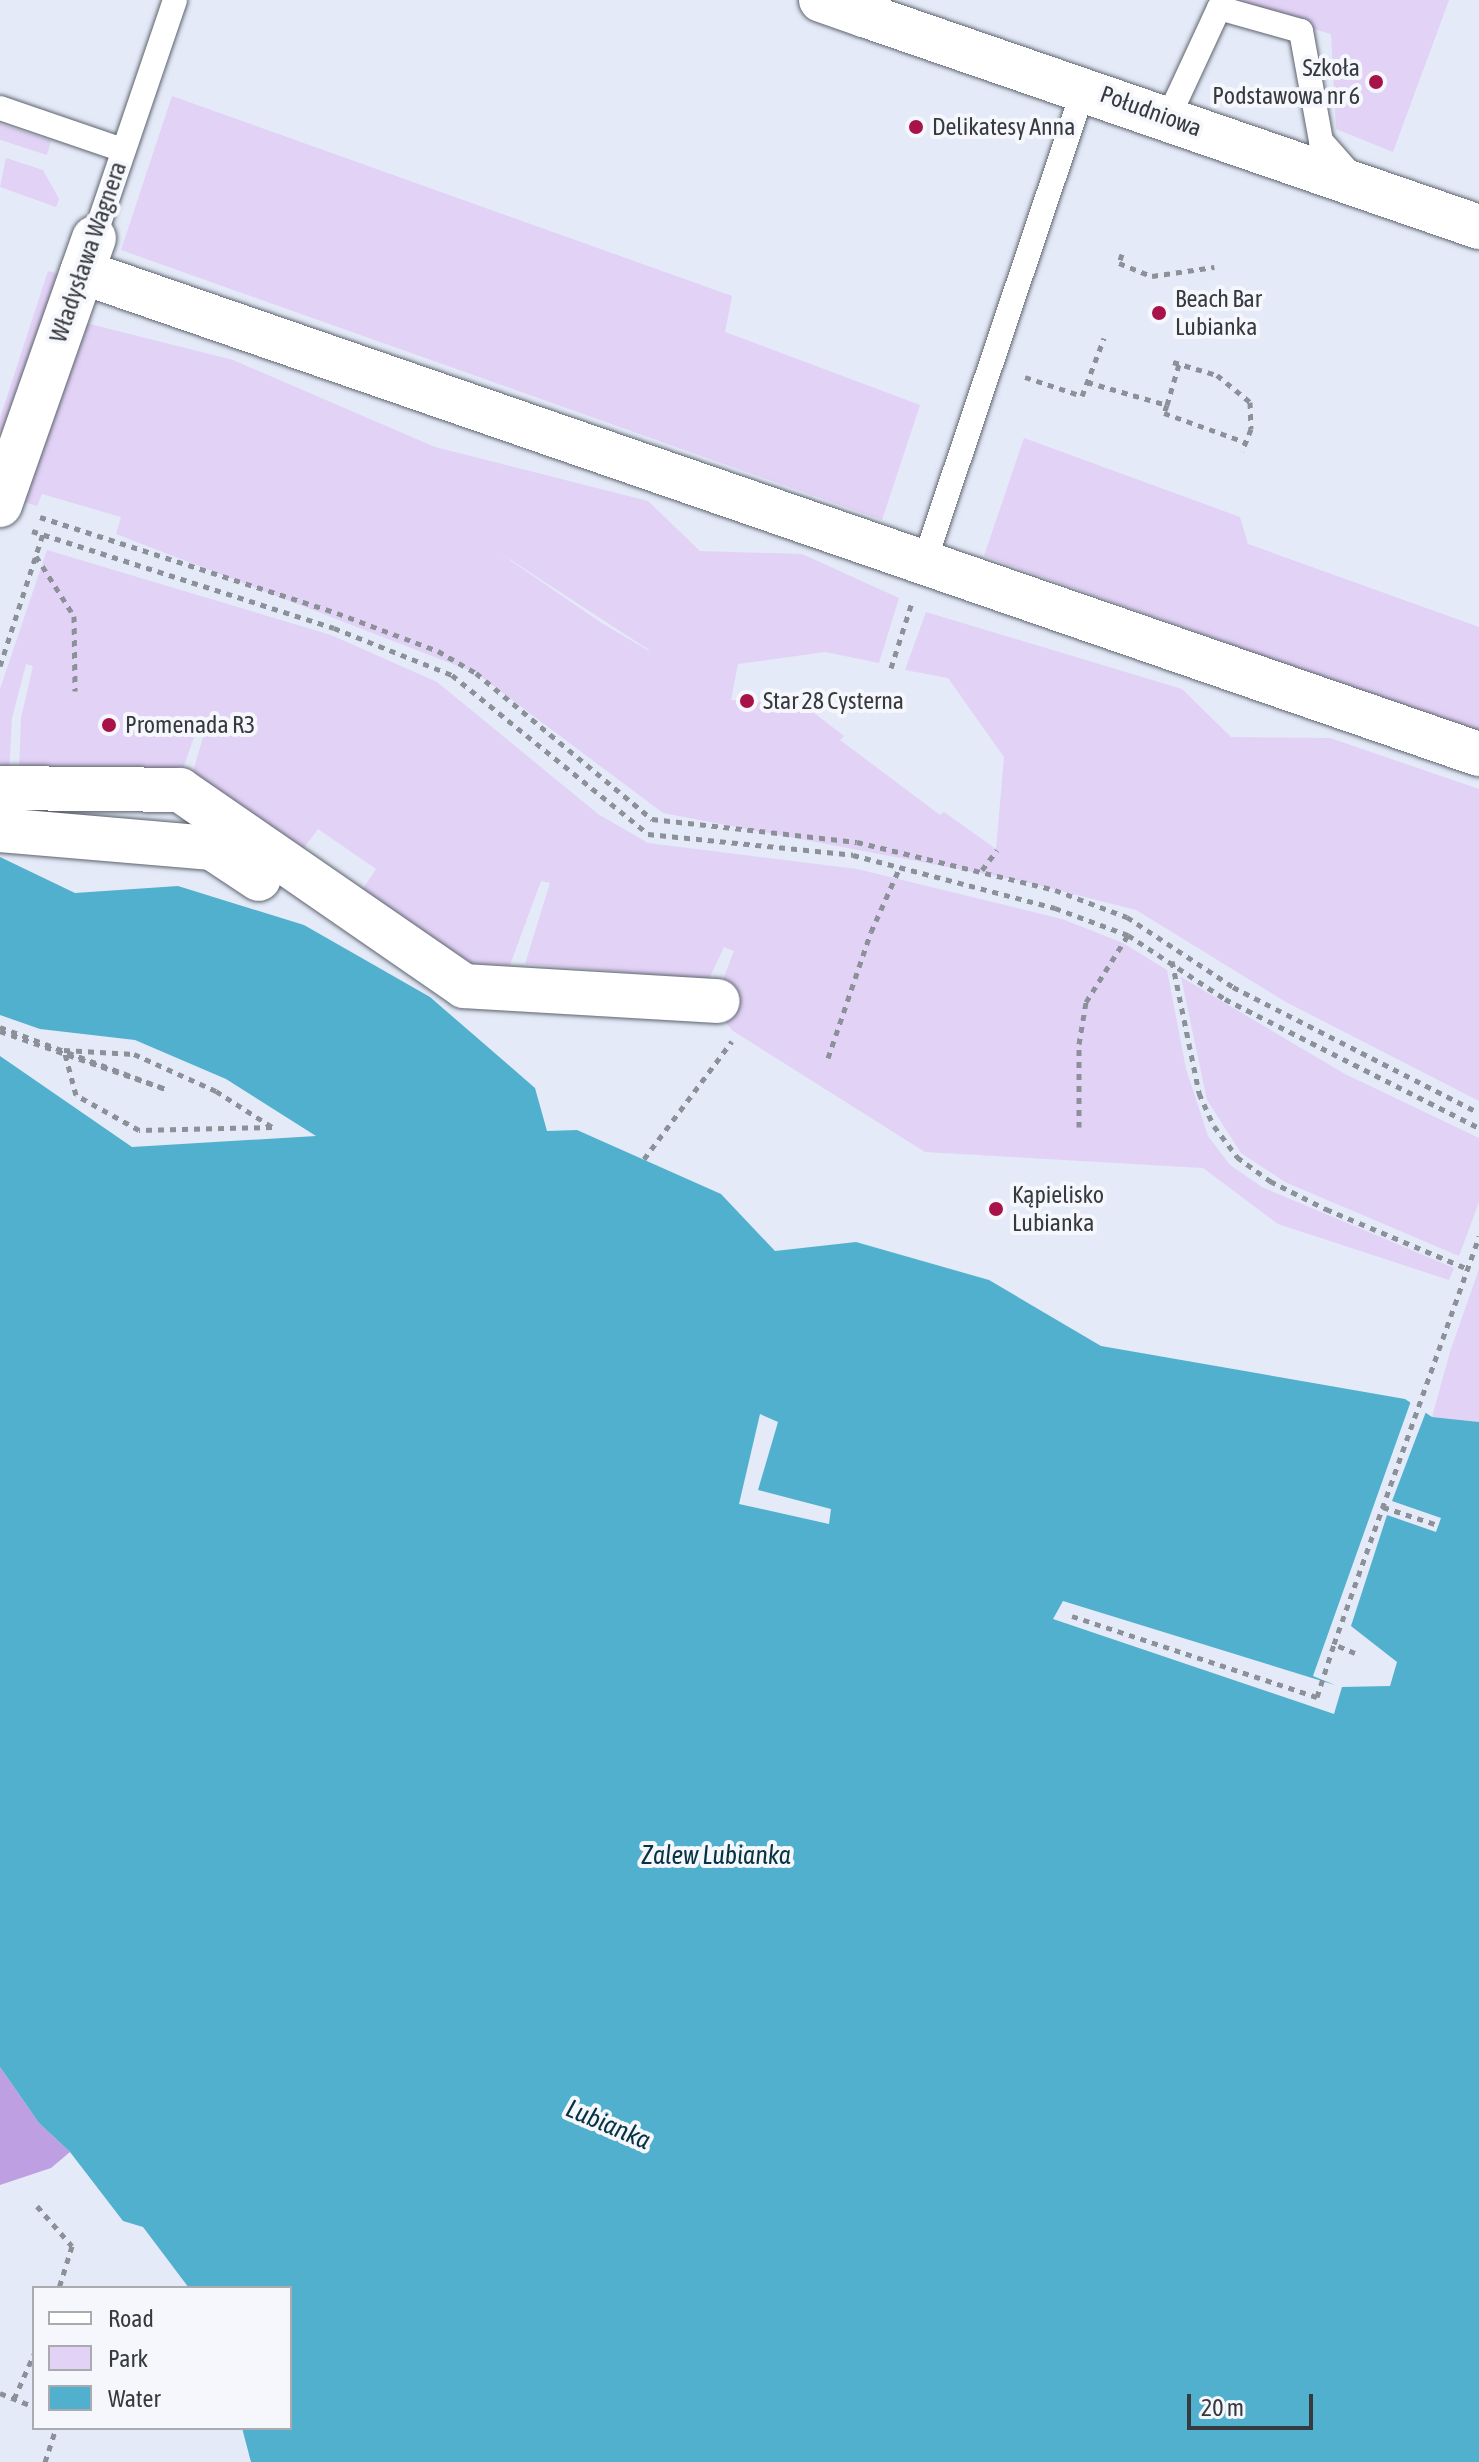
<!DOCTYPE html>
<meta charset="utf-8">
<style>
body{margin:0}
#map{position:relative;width:1479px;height:2462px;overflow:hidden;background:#e4eaf7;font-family:"Asap Condensed",sans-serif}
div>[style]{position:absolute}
.green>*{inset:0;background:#e2d2f6;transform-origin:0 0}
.forest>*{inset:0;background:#be9fe1}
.water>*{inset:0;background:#52b0cf}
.pier>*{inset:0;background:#e4eaf7}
.path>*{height:5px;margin-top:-2.5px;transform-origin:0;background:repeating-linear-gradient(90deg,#8c9099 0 6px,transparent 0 12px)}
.roads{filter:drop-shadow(0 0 2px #5d636e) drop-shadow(0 0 2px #5d636e)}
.lane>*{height:24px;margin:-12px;padding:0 12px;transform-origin:12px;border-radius:12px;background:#fff}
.street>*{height:44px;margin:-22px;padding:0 22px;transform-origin:22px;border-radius:22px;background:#fff}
.secondary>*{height:44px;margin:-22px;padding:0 22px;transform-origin:22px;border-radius:22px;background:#fff}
.path-bridge>*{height:5px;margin-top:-2.5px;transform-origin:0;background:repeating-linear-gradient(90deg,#8c9099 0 6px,transparent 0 12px)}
.dots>*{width:22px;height:22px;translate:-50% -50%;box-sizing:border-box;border:4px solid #f5f7fd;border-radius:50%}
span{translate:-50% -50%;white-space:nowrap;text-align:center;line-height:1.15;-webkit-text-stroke:8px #f5f7fd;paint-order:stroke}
.poi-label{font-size:24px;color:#36393e}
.right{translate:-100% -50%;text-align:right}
.left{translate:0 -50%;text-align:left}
.street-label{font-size:24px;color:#36393e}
.water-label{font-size:26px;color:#063341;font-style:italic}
.legend{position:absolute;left:32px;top:2286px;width:260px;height:144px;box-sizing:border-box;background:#f5f7fd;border:2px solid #a9abb1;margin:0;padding:10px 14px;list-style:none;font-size:24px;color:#36393e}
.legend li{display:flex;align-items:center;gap:16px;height:40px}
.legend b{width:40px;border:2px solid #a9abb1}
.scale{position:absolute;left:1187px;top:2394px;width:126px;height:36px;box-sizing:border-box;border:4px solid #36393e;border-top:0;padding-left:10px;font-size:24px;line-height:28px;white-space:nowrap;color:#36393e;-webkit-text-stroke:6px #f5f7fd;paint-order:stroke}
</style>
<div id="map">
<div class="green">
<i style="clip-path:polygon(1218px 0,1449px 0,1393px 152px,1336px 129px,1331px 34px)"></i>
<i style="clip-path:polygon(172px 96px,732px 296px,725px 332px,920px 405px,882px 520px,121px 250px)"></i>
<i style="left:0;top:124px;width:54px;height:15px;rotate:18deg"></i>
<i style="clip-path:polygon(6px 158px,43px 170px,59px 199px,56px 207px,0 187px)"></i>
<i style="clip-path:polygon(48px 271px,64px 275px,0 454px,0 418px)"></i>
<i style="clip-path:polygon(evenodd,78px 321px,233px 360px,435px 447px,648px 501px,700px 551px,802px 554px,899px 598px,879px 663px,825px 652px,738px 664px,731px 700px,805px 706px,844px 736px,840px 740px,940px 815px,944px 812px,996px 849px,1004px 757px,948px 678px,905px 670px,926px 612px,1182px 689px,1231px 737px,1330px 738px,1479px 789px,1479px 1101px,1284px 1001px,1136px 910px,1022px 881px,663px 813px,476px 673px,116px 534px,121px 517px,42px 494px,37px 506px,21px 501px,78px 321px,494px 549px,649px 650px,649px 651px,600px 622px,494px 549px)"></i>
<i style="clip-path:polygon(1024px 438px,1240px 517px,1248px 544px,1479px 627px,1479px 733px,984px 556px)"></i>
<i style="clip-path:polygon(47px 550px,331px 635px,437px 682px,598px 814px,648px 843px,857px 869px,1062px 919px,1123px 943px,1167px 970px,1186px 1069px,1208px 1136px,1230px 1165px,1262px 1187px,1454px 1268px,1449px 1280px,1278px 1224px,1203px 1168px,925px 1152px,733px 1031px,719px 1015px,720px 987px,734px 951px,724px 947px,709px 979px,525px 964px,550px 883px,541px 881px,510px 965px,459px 963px,360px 893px,376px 869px,318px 829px,300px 853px,192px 775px,208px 720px,201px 717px,182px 772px,19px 770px,21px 718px,33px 666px,26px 664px,12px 718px,9px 772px,0 772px,0 689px)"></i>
<i style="clip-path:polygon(1181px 977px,1345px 1074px,1479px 1138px,1479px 1202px,1459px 1256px,1285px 1182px,1241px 1153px,1207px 1100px)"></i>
<i style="clip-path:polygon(1479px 1269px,1479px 1422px,1432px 1417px,1450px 1352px)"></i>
</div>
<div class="forest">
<i style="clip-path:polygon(0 2067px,39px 2123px,70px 2152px,51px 2168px,0 2185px)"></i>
</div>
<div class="water">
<i style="clip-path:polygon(0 857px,75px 893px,178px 886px,304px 925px,430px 997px,535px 1088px,547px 1131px,577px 1130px,721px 1194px,775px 1251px,856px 1242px,989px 1280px,1101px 1346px,1405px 1399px,1432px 1417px,1479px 1422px,1479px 2462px,251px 2462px,242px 2428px,290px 2428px,290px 2288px,189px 2288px,143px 2227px,123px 2221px,70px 2152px,39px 2123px,0 2067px)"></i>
</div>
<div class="pier">
<i style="clip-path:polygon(0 1015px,40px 1029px,135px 1040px,226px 1079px,316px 1136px,132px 1147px,0 1056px)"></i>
<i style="clip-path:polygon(1412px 1398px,1427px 1409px,1392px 1501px,1441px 1518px,1436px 1532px,1387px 1515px,1351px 1626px,1397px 1662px,1390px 1686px,1342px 1687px,1334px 1714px,1053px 1619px,1063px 1601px,1335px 1685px,1313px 1676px)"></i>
<i style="clip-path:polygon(760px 1414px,778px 1422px,758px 1490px,831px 1509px,829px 1524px,739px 1504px)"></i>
</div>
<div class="path">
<i style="left:1122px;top:254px;width:9px;rotate:108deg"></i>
<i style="left:1119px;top:263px;width:35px;rotate:22deg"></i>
<i style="left:1152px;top:276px;width:63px;rotate:-8.3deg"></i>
<i style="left:1173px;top:362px;width:46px;rotate:16.5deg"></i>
<i style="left:1217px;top:375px;width:43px;rotate:39.3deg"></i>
<i style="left:1250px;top:402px;width:27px;rotate:88deg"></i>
<i style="left:1251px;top:429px;width:24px;rotate:112deg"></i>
<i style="left:1025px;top:377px;width:60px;rotate:18.4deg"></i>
<i style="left:1082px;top:396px;width:62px;rotate:-69.2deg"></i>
<i style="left:1087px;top:382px;width:83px;rotate:16deg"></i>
<i style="left:1167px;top:405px;width:43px;rotate:-73.7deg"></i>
<i style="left:1167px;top:405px;width:9px;rotate:111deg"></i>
<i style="left:1164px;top:413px;width:86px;rotate:19.7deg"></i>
<i style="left:40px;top:517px;width:312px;rotate:17.9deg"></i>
<i style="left:337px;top:613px;width:108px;rotate:20.6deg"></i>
<i style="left:438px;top:651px;width:44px;rotate:30.1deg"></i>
<i style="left:476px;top:673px;width:229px;rotate:39.7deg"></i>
<i style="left:652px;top:819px;width:206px;rotate:6.4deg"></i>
<i style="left:857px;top:842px;width:204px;rotate:13.6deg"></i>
<i style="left:1055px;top:890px;width:77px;rotate:20.6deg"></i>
<i style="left:1127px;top:917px;width:127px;rotate:33.4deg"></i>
<i style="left:1233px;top:987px;width:276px;rotate:27.1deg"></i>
<i style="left:32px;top:531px;width:317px;rotate:17.8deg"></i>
<i style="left:334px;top:628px;width:127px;rotate:21.7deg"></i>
<i style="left:452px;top:675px;width:252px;rotate:39deg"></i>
<i style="left:648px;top:834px;width:206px;rotate:5.8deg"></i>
<i style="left:853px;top:855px;width:209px;rotate:14.7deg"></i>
<i style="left:1055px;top:908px;width:78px;rotate:20.3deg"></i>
<i style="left:1128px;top:935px;width:116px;rotate:33.4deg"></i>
<i style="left:1225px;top:999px;width:285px;rotate:26.9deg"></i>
<i style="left:36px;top:556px;width:71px;rotate:57.7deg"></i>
<i style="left:74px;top:616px;width:75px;rotate:89.2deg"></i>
<i style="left:0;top:666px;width:139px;rotate:-72deg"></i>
<i style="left:891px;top:668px;width:69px;rotate:-72.3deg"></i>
<i style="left:982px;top:870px;width:25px;rotate:-53deg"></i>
<i style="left:1172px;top:961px;width:135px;rotate:78.4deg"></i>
<i style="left:1199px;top:1093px;width:36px;rotate:66deg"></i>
<i style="left:1214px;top:1126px;width:39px;rotate:53deg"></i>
<i style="left:1237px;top:1157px;width:41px;rotate:36deg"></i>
<i style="left:1270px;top:1181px;width:63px;rotate:26.6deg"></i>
<i style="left:1326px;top:1209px;width:154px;rotate:22.9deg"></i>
<i style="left:0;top:1027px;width:177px;rotate:20.5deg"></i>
<i style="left:64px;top:1050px;width:70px;rotate:3.3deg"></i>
<i style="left:134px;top:1054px;width:90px;rotate:24.3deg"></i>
<i style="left:216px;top:1091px;width:67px;rotate:32.7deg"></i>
<i style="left:272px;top:1127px;width:133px;rotate:178.7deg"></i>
<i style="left:139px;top:1130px;width:72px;rotate:-150.9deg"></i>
<i style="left:76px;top:1095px;width:47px;rotate:-104.9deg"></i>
<i style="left:828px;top:1058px;width:133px;rotate:-71.2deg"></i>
<i style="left:871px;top:932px;width:71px;rotate:-66deg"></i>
<i style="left:1079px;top:1127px;width:83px;rotate:-90deg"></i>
<i style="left:1079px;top:1044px;width:43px;rotate:-80.5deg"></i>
<i style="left:1086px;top:1002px;width:79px;rotate:-57.9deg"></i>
<i style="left:644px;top:1159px;width:147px;rotate:-53.3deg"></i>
<i style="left:1383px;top:1507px;width:58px;rotate:18.1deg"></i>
<i style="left:1072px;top:1616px;width:258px;rotate:18.3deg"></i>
<i style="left:1317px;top:1697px;width:56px;rotate:-72.2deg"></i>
<i style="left:1355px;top:1653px;width:23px;rotate:-157deg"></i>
<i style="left:1334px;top:1644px;width:433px;rotate:-70.4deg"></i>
<i style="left:37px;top:2206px;width:53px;rotate:48.8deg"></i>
<i style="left:72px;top:2246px;width:44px;rotate:107.2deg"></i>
<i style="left:0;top:2393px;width:37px;rotate:22deg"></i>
<i style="left:14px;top:2399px;width:49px;rotate:-66deg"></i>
<i style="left:45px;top:2462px;width:36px;rotate:-72deg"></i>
</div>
<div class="roads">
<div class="lane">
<i style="left:0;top:108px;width:130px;rotate:18.9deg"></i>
<i style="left:1168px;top:118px;width:121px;rotate:-65.1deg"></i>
<i style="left:1219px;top:8px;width:85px;rotate:15.7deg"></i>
<i style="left:1301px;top:31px;width:112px;rotate:79.7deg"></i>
<i style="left:1321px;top:141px;width:47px;rotate:48.5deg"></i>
<i style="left:94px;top:238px;width:251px;rotate:-71.2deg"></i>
<i style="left:924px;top:563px;width:501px;rotate:-71.38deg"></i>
</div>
<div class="street">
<i style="left:821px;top:0;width:46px;rotate:19.2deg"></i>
<i style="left:82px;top:272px;width:1478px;rotate:19.04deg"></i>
<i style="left:0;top:505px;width:283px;rotate:-70.6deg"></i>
<i style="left:0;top:788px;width:180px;rotate:0.6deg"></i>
<i style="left:180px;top:790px;width:345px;rotate:34.6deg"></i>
<i style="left:464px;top:986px;width:254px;rotate:3.4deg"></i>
<i style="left:0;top:830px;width:213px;rotate:4.9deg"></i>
<i style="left:212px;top:848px;width:56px;rotate:33.4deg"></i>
</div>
<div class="secondary">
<i style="left:869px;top:0;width:16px;rotate:108deg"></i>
<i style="left:864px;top:15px;width:651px;rotate:19.02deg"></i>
</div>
</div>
<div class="path-bridge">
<i style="left:0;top:1031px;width:176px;rotate:19.3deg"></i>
</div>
<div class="dots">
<i style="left:1376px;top:82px;background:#a71349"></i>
<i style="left:916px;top:127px;background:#a71349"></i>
<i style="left:1159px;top:313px;background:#a71349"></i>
<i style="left:747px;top:701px;background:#a71349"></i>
<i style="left:109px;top:725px;background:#a71349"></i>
<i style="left:996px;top:1209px;background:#a71349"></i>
</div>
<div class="poi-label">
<span class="right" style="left:1360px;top:82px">Szkoła<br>Podstawowa nr 6</span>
<span class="left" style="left:932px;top:127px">Delikatesy Anna</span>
<span class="left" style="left:1175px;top:313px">Beach Bar<br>Lubianka</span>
<span class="left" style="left:763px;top:701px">Star 28 Cysterna</span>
<span class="left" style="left:125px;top:725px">Promenada R3</span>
<span class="left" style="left:1012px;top:1209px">Kąpielisko<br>Lubianka</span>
</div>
<div class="street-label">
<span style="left:1151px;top:111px;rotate:20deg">Południowa</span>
<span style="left:88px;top:252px;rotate:-71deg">Władysława Wagnera</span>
</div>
<div class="water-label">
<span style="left:716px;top:1856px">Zalew Lubianka</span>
<span style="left:608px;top:2125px;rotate:23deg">Lubianka</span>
</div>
<ul class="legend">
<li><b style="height:10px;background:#fff"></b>Road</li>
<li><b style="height:22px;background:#e2d2f6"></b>Park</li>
<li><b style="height:22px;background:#52b0cf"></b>Water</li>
</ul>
<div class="scale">20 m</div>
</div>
